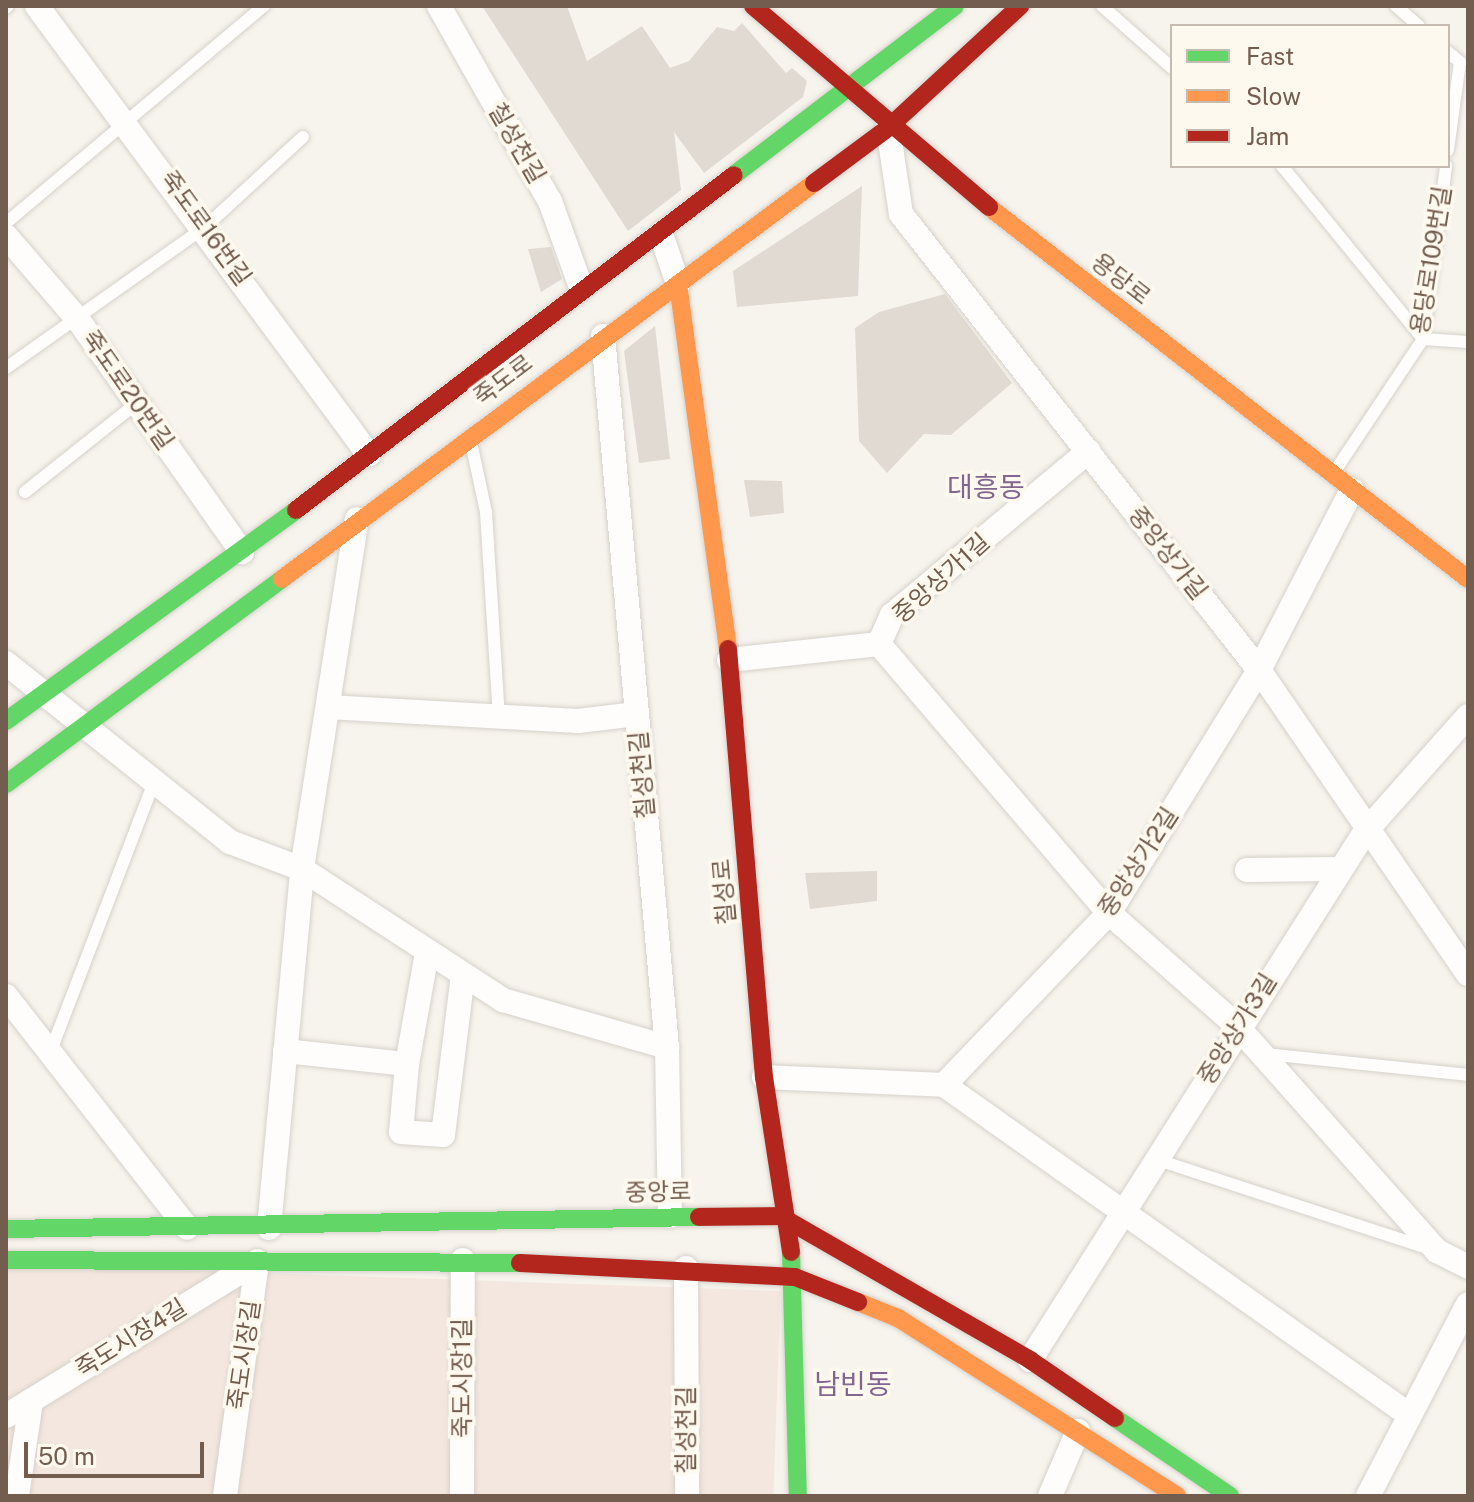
<!DOCTYPE html>
<meta charset="utf-8">
<style>
body{margin:0}
#map{position:relative;width:1474px;height:1502px;overflow:hidden;background:#f7f4ed;font-family:"Public Sans","Noto Sans KR",sans-serif}
div>[style]{position:absolute}
.commercial>*{inset:0;background:#f4e7df;transform-origin:0 0}
.building>*{inset:0;background:#e0dad3}
.roads{filter:drop-shadow(0 0 2px #d6d1cb) drop-shadow(0 0 2px #d6d1cb)}
.lane>*{height:12px;margin:-6px;padding:0 6px;transform-origin:6px;border-radius:6px;background:#fefdfc}
.street>*{height:24px;margin:-12px;padding:0 12px;transform-origin:12px;border-radius:12px;background:#fefdfc}
.fast>*{height:18px;margin:-9px;padding:0 9px;transform-origin:9px;border-radius:9px;background:#63d668}
.slow>*{height:18px;margin:-9px;padding:0 9px;transform-origin:9px;border-radius:9px;background:#ff974d}
.jam>*{height:18px;margin:-9px;padding:0 9px;transform-origin:9px;border-radius:9px;background:#b3261e}
span{translate:-50% -50%;white-space:nowrap;text-align:center;line-height:1.15;-webkit-text-stroke:7px #fef9ef;paint-order:stroke}
.street-label{font-size:24px;color:#735d4f}
.quarter-label{font-size:28px;color:#83668f}
.frame{position:absolute;inset:0;border:8px solid #735d4f;pointer-events:none}
.legend{position:absolute;left:1170px;top:24px;width:280px;height:144px;box-sizing:border-box;background:#fef9ef;border:2px solid #c6bbaf;margin:0;padding:10px 14px;list-style:none;font-size:24px;color:#735d4f}
.legend li{display:flex;align-items:center;gap:16px;height:40px}
.legend b{width:40px;border:2px solid #c6bbaf}
.scale{position:absolute;left:24px;top:1442px;width:180px;height:36px;box-sizing:border-box;border:4px solid #735d4f;border-top:0;padding-left:10px;font-size:24px;line-height:28px;white-space:nowrap;color:#735d4f;-webkit-text-stroke:6px #fef9ef;paint-order:stroke}
</style>
<div id="map">
<div class="commercial">
<i style="left:6px;top:1264px;width:775px;height:232px;rotate:2deg"></i>
</div>
<div class="building">
<i style="clip-path:polygon(482px 6px,567px 6px,587px 61px,642px 26px,670px 68px,689px 61px,717px 27px,734px 31px,742px 23px,786px 73px,792px 68px,807px 81px,803px 97px,704px 173px,674px 132px,681px 190px,628px 231px)"></i>
<i style="clip-path:polygon(862px 186px,858px 296px,737px 307px,733px 271px)"></i>
<i style="clip-path:polygon(551px 247px,562px 279px,541px 292px,528px 249px)"></i>
<i style="clip-path:polygon(945px 294px,1012px 383px,951px 435px,924px 434px,887px 473px,859px 441px,855px 328px,879px 312px)"></i>
<i style="clip-path:polygon(655px 326px,670px 459px,639px 463px,624px 351px)"></i>
<i style="clip-path:polygon(744px 480px,782px 481px,784px 513px,750px 517px)"></i>
<i style="clip-path:polygon(877px 871px,877px 901px,810px 909px,805px 873px)"></i>
</div>
<div class="roads">
<div class="lane">
<i style="left:1102px;top:6px;width:94px;rotate:41.5deg"></i>
<i style="left:1396px;top:6px;width:30px;rotate:41deg"></i>
<i style="left:6px;top:8px;width:3px;rotate:-45deg"></i>
<i style="left:1448px;top:52px;width:16px;rotate:40deg"></i>
<i style="left:1460px;top:62px;width:89px;rotate:97.8deg"></i>
<i style="left:1282px;top:166px;width:223px;rotate:50.8deg"></i>
<i style="left:6px;top:223px;width:337px;rotate:-40.1deg"></i>
<i style="left:1423px;top:339px;width:45px;rotate:3.8deg"></i>
<i style="left:6px;top:368px;width:244px;rotate:-35.3deg"></i>
<i style="left:205px;top:227px;width:133px;rotate:-42.6deg"></i>
<i style="left:471px;top:442px;width:72px;rotate:77.9deg"></i>
<i style="left:486px;top:512px;width:206px;rotate:86.4deg"></i>
<i style="left:1335px;top:471px;width:159px;rotate:-56.3deg"></i>
<i style="left:1423px;top:339px;width:175px;rotate:-82.4deg"></i>
<i style="left:25px;top:492px;width:143px;rotate:-38.5deg"></i>
<i style="left:50px;top:1053px;width:292px;rotate:-69deg"></i>
<i style="left:1266px;top:1054px;width:203px;rotate:5.9deg"></i>
<i style="left:1158px;top:1160px;width:286px;rotate:18.1deg"></i>
</div>
<div class="street">
<i style="left:37px;top:6px;width:558px;rotate:53.52deg"></i>
<i style="left:439px;top:6px;width:224px;rotate:60.4deg"></i>
<i style="left:550px;top:201px;width:91px;rotate:70.2deg"></i>
<i style="left:888px;top:128px;width:87px;rotate:81.4deg"></i>
<i style="left:901px;top:214px;width:580px;rotate:51.86deg"></i>
<i style="left:1259px;top:670px;width:369px;rotate:55.5deg"></i>
<i style="left:661px;top:234px;width:53px;rotate:71.2deg"></i>
<i style="left:6px;top:236px;width:112px;rotate:49.3deg"></i>
<i style="left:79px;top:321px;width:283px;rotate:54.8deg"></i>
<i style="left:603px;top:336px;width:714px;rotate:84.86deg"></i>
<i style="left:667px;top:1047px;width:169px;rotate:89deg"></i>
<i style="left:879px;top:644px;width:354px;rotate:49.5deg"></i>
<i style="left:1109px;top:913px;width:171px;rotate:41.4deg"></i>
<i style="left:1237px;top:1026px;width:301px;rotate:48.4deg"></i>
<i style="left:1437px;top:1251px;width:35px;rotate:27deg"></i>
<i style="left:729px;top:660px;width:151px;rotate:-6.1deg"></i>
<i style="left:879px;top:644px;width:32px;rotate:-66deg"></i>
<i style="left:892px;top:615px;width:256px;rotate:-39.8deg"></i>
<i style="left:6px;top:663px;width:287px;rotate:38.6deg"></i>
<i style="left:230px;top:842px;width:77px;rotate:20.6deg"></i>
<i style="left:302px;top:869px;width:240px;rotate:33.1deg"></i>
<i style="left:503px;top:1000px;width:171px;rotate:16deg"></i>
<i style="left:328px;top:707px;width:250px;rotate:3.2deg"></i>
<i style="left:578px;top:721px;width:59px;rotate:-6.8deg"></i>
<i style="left:1247px;top:870px;width:93px;rotate:-0.6deg"></i>
<i style="left:6px;top:996px;width:294px;rotate:52deg"></i>
<i style="left:285px;top:1051px;width:123px;rotate:6.1deg"></i>
<i style="left:407px;top:1064px;width:68px;rotate:95deg"></i>
<i style="left:401px;top:1132px;width:42px;rotate:4.1deg"></i>
<i style="left:443px;top:1135px;width:161px;rotate:-82.9deg"></i>
<i style="left:407px;top:1064px;width:113px;rotate:-79.8deg"></i>
<i style="left:764px;top:1077px;width:180px;rotate:2.5deg"></i>
<i style="left:944px;top:1085px;width:238px;rotate:-46.2deg"></i>
<i style="left:1109px;top:913px;width:286px;rotate:-58.3deg"></i>
<i style="left:1259px;top:670px;width:203px;rotate:-62.7deg"></i>
<i style="left:944px;top:1085px;width:569px;rotate:35.34deg"></i>
<i style="left:269px;top:1228px;width:361px;rotate:-84.7deg"></i>
<i style="left:302px;top:869px;width:354px;rotate:-81.1deg"></i>
<i style="left:686px;top:1268px;width:228px;rotate:89.7deg"></i>
<i style="left:1030px;top:1360px;width:625px;rotate:-57.61deg"></i>
<i style="left:1365px;top:832px;width:155px;rotate:-48.4deg"></i>
<i style="left:6px;top:1416px;width:294px;rotate:-31.6deg"></i>
<i style="left:17px;top:1496px;width:96px;rotate:-81.6deg"></i>
<i style="left:225px;top:1496px;width:237px;rotate:-82.2deg"></i>
<i style="left:462px;top:1496px;width:236px;rotate:-89.8deg"></i>
<i style="left:1050px;top:1496px;width:71px;rotate:-66.7deg"></i>
<i style="left:1368px;top:1496px;width:216px;rotate:-62.5deg"></i>
</div>
<div class="fast">
<i style="left:734px;top:175px;width:278px;rotate:-37.4deg"></i>
<i style="left:6px;top:721px;width:359px;rotate:-36deg"></i>
<i style="left:6px;top:784px;width:344px;rotate:-36.6deg"></i>
<i style="left:6px;top:1229px;width:693px;rotate:-0.99deg"></i>
<i style="left:791px;top:1252px;width:244px;rotate:88.4deg"></i>
<i style="left:6px;top:1260px;width:514px;rotate:0.33deg"></i>
<i style="left:1115px;top:1418px;width:139px;rotate:34.1deg"></i>
</div>
<div class="slow">
<i style="left:989px;top:207px;width:606px;rotate:37.83deg"></i>
<i style="left:678px;top:284px;width:368px;rotate:82.2deg"></i>
<i style="left:282px;top:579px;width:663px;rotate:-36.66deg"></i>
<i style="left:858px;top:1302px;width:43px;rotate:21.8deg"></i>
<i style="left:898px;top:1318px;width:331px;rotate:32.5deg"></i>
</div>
<div class="jam">
<i style="left:753px;top:6px;width:310px;rotate:40.4deg"></i>
<i style="left:814px;top:183px;width:92px;rotate:-36.6deg"></i>
<i style="left:888px;top:128px;width:180px;rotate:-42.7deg"></i>
<i style="left:296px;top:510px;width:551px;rotate:-37.41deg"></i>
<i style="left:728px;top:649px;width:430px;rotate:85.2deg"></i>
<i style="left:764px;top:1077px;width:177px;rotate:81.2deg"></i>
<i style="left:699px;top:1217px;width:81px;rotate:-0.7deg"></i>
<i style="left:780px;top:1216px;width:289px;rotate:29.9deg"></i>
<i style="left:1030px;top:1360px;width:103px;rotate:34.3deg"></i>
<i style="left:520px;top:1263px;width:275px;rotate:2.9deg"></i>
<i style="left:795px;top:1277px;width:68px;rotate:21.6deg"></i>
</div>
</div>
<div class="street-label">
<span style="left:517px;top:143px;rotate:60deg">칠성천길</span>
<span style="left:206px;top:228px;rotate:54deg">죽도로16번길</span>
<span style="left:1431px;top:260px;rotate:-81deg">용당로109번길</span>
<span style="left:1121px;top:279px;rotate:38deg">용당로</span>
<span style="left:503px;top:380px;rotate:-37deg">죽도로</span>
<span style="left:128px;top:390px;rotate:55deg">죽도로20번길</span>
<span style="left:1168px;top:553px;rotate:52deg">중앙상가길</span>
<span style="left:941px;top:578px;rotate:-42deg">중앙상가1길</span>
<span style="left:642px;top:775px;rotate:-95deg">칠성천길</span>
<span style="left:1138px;top:862px;rotate:-57deg">중앙상가2길</span>
<span style="left:724px;top:892px;rotate:-95deg">칠성로</span>
<span style="left:1237px;top:1029px;rotate:-58deg">중앙상가3길</span>
<span style="left:658px;top:1192px;rotate:-1deg">중앙로</span>
<span style="left:131px;top:1338px;rotate:-32deg">죽도시장4길</span>
<span style="left:244px;top:1355px;rotate:-82deg">죽도시장길</span>
<span style="left:462px;top:1378px;rotate:-90deg">죽도시장1길</span>
<span style="left:686px;top:1430px;rotate:-90deg">칠성천길</span>
</div>
<div class="quarter-label">
<span style="left:986px;top:487px">대흥동</span>
<span style="left:853px;top:1384px">남빈동</span>
</div>
<div class="frame"></div>
<ul class="legend">
<li><b style="height:10px;background:#63d668"></b>Fast</li>
<li><b style="height:10px;background:#ff974d"></b>Slow</li>
<li><b style="height:10px;background:#b3261e"></b>Jam</li>
</ul>
<div class="scale">50 m</div>
</div>
